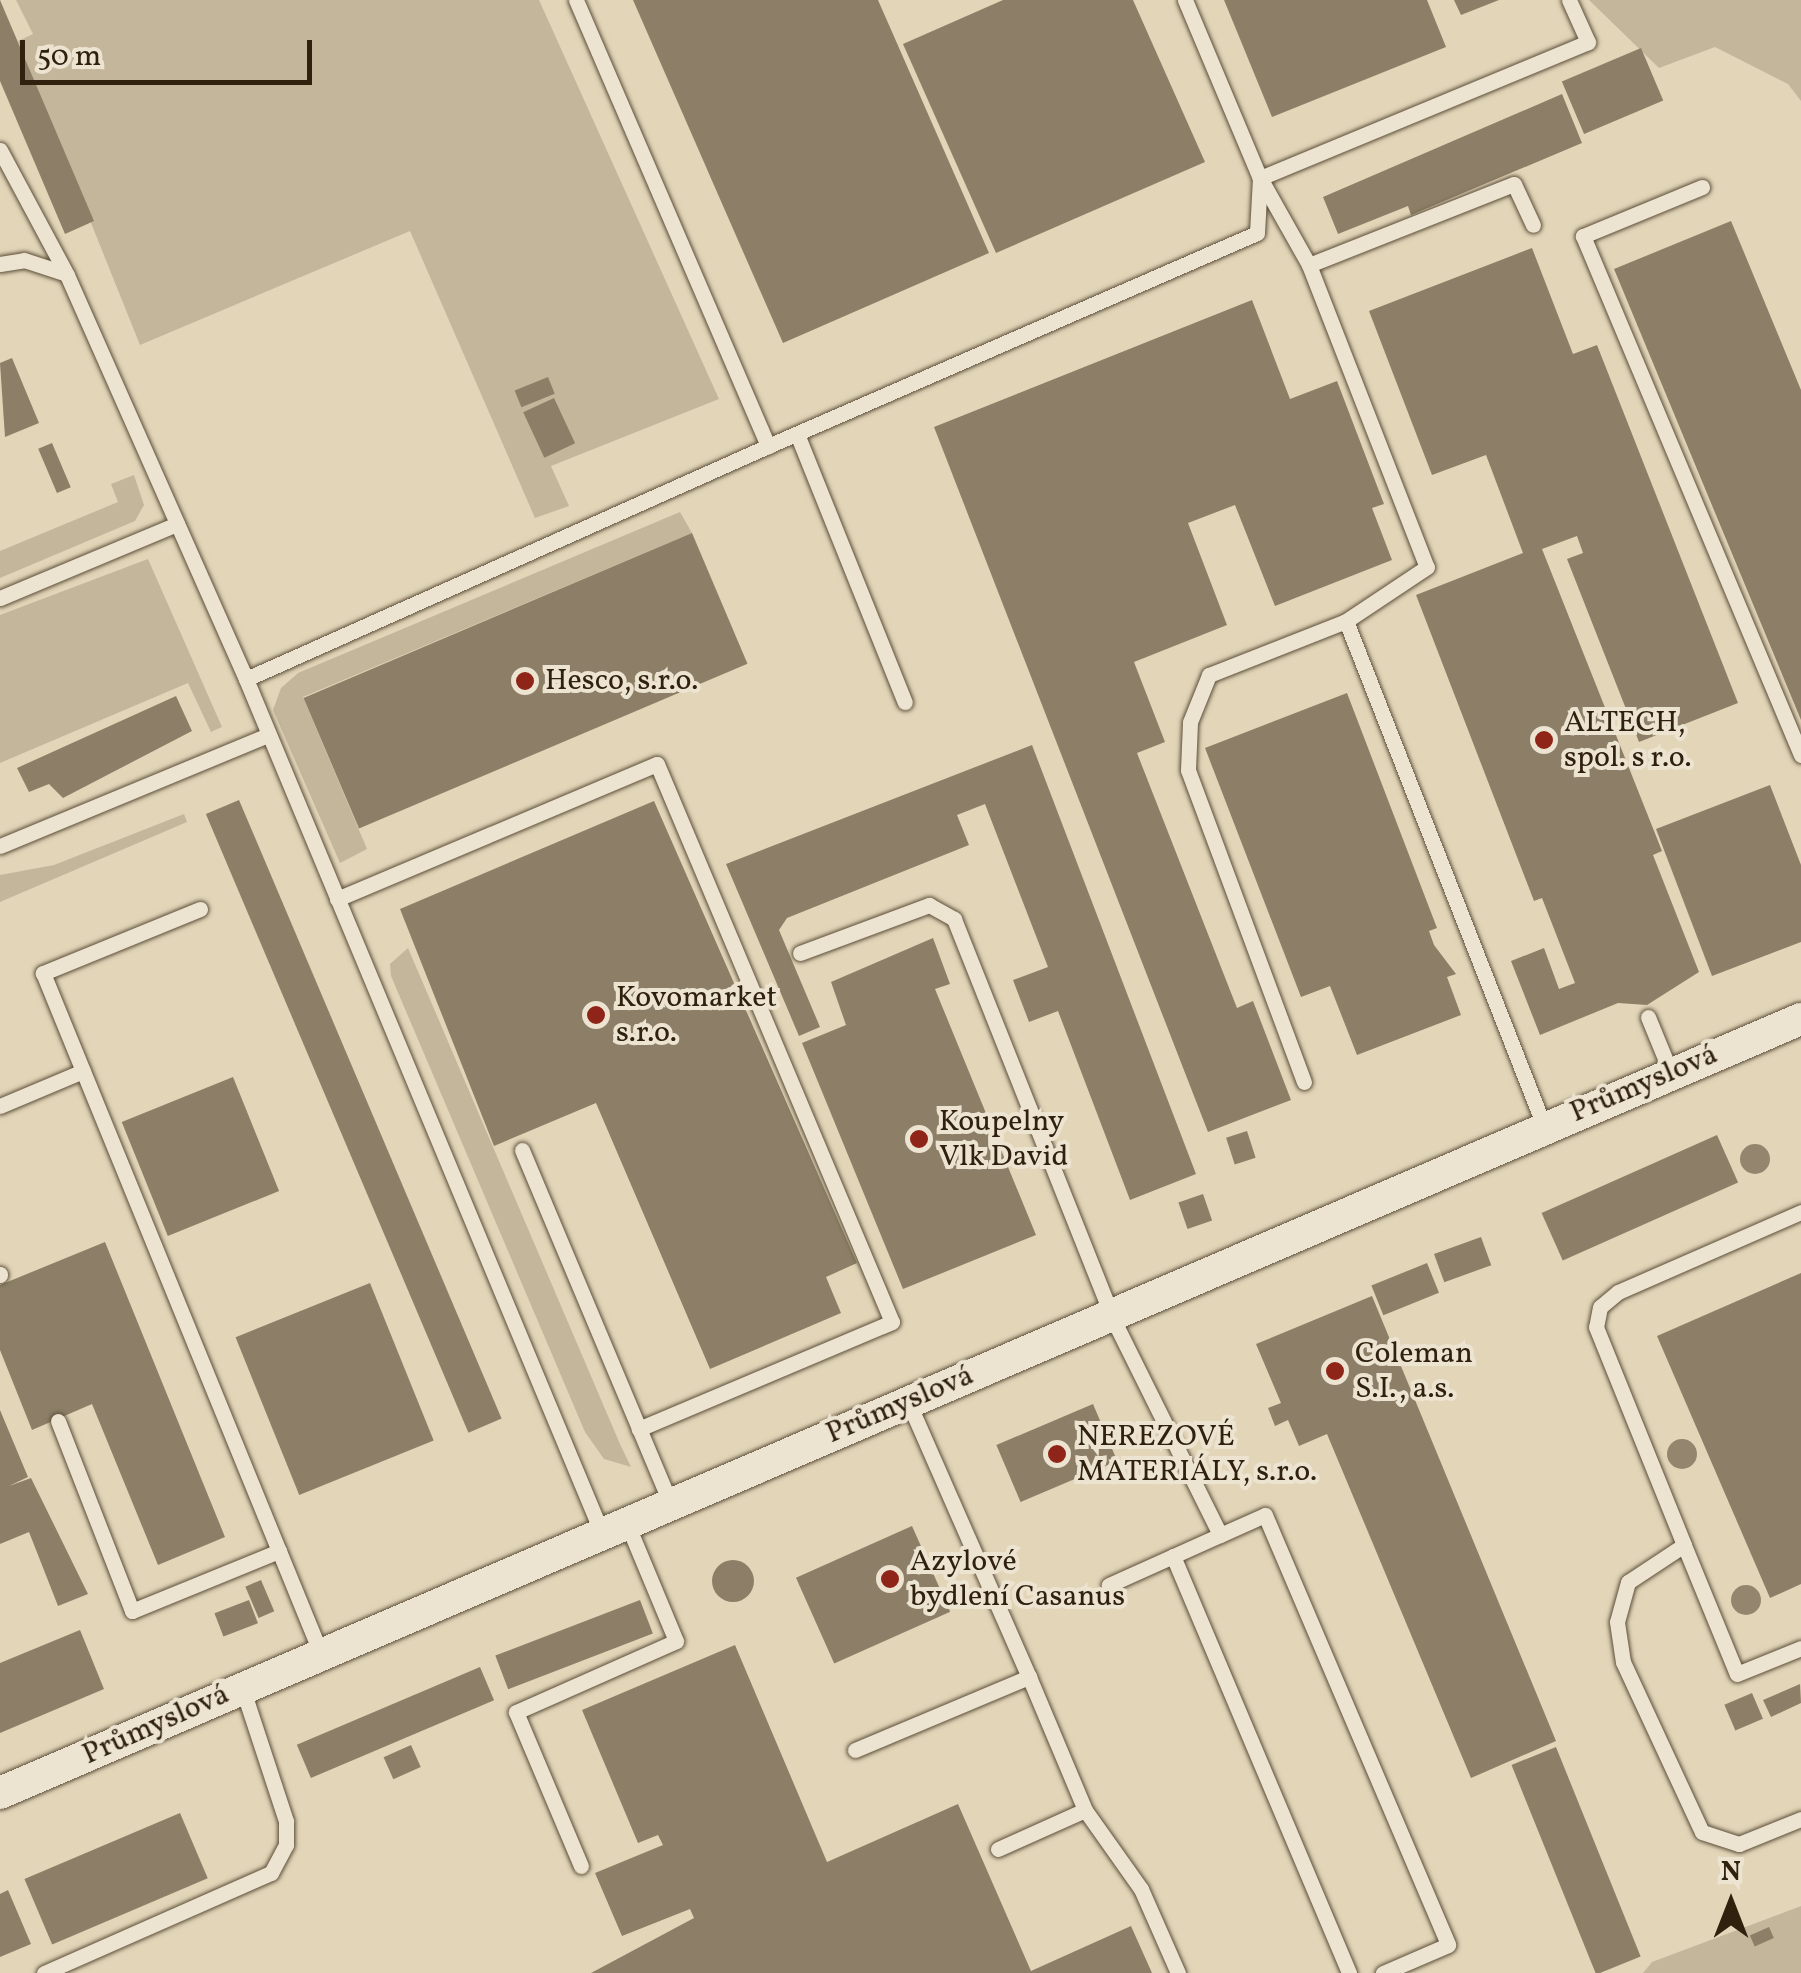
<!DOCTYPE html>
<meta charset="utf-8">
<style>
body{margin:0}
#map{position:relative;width:1801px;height:1973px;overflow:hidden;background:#e2d5b8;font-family:Vollkorn,serif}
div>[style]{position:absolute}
.green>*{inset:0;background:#c4b69b}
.building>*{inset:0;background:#8d7f67;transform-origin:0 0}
.round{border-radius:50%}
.roads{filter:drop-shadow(0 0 2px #5c4e39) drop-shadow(0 0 2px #5c4e39)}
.service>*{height:15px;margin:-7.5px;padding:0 7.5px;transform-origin:7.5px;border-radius:7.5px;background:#ece4d1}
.minor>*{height:32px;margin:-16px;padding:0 16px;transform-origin:16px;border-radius:16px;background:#ece4d1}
.trees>*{width:30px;height:30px;margin:-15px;border-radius:50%;background:#94866e}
.dots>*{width:28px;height:28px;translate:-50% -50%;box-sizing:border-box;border:5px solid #ece4d1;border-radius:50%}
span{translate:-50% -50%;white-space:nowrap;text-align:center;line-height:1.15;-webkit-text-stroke:8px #ece4d1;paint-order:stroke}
.poi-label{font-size:30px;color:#30210f}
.left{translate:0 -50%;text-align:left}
.street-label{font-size:30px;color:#30210f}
.north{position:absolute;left:1681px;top:1853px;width:100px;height:100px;-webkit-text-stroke:8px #ece4d1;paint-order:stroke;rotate:0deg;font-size:28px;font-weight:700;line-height:40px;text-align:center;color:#30210f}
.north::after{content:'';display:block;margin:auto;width:35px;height:45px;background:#30210f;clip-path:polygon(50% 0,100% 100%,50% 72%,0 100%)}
.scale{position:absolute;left:20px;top:40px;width:292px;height:45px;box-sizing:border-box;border:5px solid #30210f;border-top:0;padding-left:12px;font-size:30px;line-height:35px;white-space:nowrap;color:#30210f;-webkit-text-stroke:8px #ece4d1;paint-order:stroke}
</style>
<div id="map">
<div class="green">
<i style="clip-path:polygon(16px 0,539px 0,719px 399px,551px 466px,569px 506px,535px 518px,410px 231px,140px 345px,18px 41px,33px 34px)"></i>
<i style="clip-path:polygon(1589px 0,1801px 0,1801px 101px,1788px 84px,1715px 47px,1659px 68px)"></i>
<i style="clip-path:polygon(134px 475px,144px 505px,135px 521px,0 578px,0 551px,118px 502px,111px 484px)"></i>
<i style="clip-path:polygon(680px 512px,692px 533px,303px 697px,367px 849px,340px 863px,273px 710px,281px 688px,298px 673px)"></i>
<i style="clip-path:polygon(148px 559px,222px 727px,211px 732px,188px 683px,0 763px,0 615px)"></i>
<i style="clip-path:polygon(184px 814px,187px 822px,0 902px,0 875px,54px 865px)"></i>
<i style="clip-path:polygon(408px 948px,620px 1444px,631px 1467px,604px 1459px,585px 1432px,391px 976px,390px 964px)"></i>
<i style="clip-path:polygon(1801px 1906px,1801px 1973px,1643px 1973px,1652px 1962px)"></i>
</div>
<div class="building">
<i style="clip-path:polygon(0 0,94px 221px,65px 234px,0 81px)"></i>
<i style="clip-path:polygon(633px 0,878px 0,989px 253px,783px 343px)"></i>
<i style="clip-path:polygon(1003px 0,1133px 0,1205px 162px,996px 253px,903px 44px)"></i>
<i style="clip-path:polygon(1224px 0,1427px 0,1446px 47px,1272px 117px)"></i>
<i style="clip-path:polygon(1454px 0,1499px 0,1461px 15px)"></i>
<i style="left:1641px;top:48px;width:57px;height:86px;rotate:67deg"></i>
<i style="clip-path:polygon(1562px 94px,1582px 143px,1411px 215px,1408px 206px,1338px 234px,1323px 197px)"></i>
<i style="clip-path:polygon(1731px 221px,1801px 390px,1801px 720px,1614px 269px)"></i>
<i style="clip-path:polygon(1532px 248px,1573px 354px,1597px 345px,1738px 703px,1639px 742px,1567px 559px,1583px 553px,1577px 536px,1542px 549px,1662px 851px,1653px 855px,1699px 972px,1647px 1005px,1618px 1003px,1540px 1035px,1511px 961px,1544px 948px,1559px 989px,1575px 983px,1542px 898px,1534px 901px,1416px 595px,1523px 553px,1486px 455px,1432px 475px,1369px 311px)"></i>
<i style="clip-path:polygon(1252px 300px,1290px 399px,1337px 381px,1384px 504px,1372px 508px,1392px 560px,1275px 606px,1235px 505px,1188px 523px,1227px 625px,1134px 662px,1165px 742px,1137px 753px,1237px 1008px,1253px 1001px,1291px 1100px,1208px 1132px,934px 427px)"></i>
<i style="clip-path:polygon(12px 358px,39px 423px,5px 437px,0 363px)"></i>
<i style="left:548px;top:377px;width:18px;height:36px;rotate:68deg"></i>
<i style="left:554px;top:398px;width:50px;height:34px;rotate:65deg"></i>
<i style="left:52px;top:443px;width:48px;height:15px;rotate:67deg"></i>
<i style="left:692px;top:533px;width:142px;height:422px;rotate:67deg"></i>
<i style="clip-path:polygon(1347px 693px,1437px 928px,1429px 931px,1434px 945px,1456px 974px,1447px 977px,1461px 1015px,1357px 1055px,1330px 986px,1301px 997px,1205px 748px)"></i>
<i style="clip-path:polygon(176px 696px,192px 731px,63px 798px,49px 784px,29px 792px,17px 768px)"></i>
<i style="clip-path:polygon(1032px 745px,1196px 1174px,1130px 1200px,1058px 1011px,1029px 1022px,1013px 980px,1048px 967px,985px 804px,957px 815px,969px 845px,787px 918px,779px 930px,820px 1027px,799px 1036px,726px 864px)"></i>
<i style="clip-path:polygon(1770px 785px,1801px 865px,1801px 942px,1712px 976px,1656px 829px)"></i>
<i style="left:239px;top:800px;width:672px;height:36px;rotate:67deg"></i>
<i style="clip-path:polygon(654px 801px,857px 1263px,826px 1277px,841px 1313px,710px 1369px,596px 1103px,494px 1146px,400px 909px)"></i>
<i style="clip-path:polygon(933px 938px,950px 984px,935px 989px,1036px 1235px,903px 1289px,802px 1043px,846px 1025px,831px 982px)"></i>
<i style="left:233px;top:1077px;width:123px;height:120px;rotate:68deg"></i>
<i style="left:1247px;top:1131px;width:28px;height:22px;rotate:72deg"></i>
<i style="left:1717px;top:1135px;width:52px;height:192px;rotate:66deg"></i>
<i style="left:1203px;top:1194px;width:28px;height:26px;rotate:71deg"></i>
<i style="left:1481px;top:1237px;width:30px;height:50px;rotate:70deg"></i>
<i style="clip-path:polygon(105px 1242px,225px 1537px,158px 1565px,92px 1404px,32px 1430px,0 1350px,0 1285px)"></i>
<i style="left:1427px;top:1263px;width:32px;height:60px;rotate:68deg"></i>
<i style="clip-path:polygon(1801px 1273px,1801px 1584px,1770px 1598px,1657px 1336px)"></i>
<i style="left:370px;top:1283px;width:170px;height:145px;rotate:68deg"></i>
<i style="clip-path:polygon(1372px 1296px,1556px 1741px,1471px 1778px,1327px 1434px,1299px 1446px,1288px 1420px,1275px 1426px,1268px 1408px,1281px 1403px,1256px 1344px)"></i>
<i style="left:1093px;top:1404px;width:62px;height:105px;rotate:67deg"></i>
<i style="clip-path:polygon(0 1410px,28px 1477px,9px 1486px,31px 1478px,88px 1594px,58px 1606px,29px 1532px,0 1544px)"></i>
<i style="left:912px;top:1526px;width:94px;height:127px;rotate:66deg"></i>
<i class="round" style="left:712px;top:1560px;width:42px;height:42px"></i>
<i style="left:261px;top:1580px;width:34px;height:17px;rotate:67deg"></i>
<i style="left:249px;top:1600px;width:25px;height:37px;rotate:69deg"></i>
<i style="left:640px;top:1600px;width:36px;height:155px;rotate:69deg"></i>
<i style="clip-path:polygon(80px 1630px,104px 1689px,0 1733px,0 1663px)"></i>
<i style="clip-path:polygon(735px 1645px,827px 1862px,958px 1804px,1031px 1971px,1131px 1926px,1152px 1973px,591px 1973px,694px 1918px,690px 1909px,622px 1936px,595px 1873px,663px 1845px,658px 1835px,638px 1843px,582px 1710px)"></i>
<i style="left:480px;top:1667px;width:36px;height:199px;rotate:67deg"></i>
<i style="clip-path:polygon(1800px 1684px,1801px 1703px,1771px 1717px,1763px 1700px)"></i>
<i style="left:1752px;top:1693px;width:28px;height:30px;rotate:67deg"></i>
<i style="left:411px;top:1745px;width:24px;height:30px;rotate:66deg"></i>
<i style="left:1556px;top:1747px;width:226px;height:48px;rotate:68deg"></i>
<i style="left:180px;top:1813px;width:71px;height:169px;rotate:67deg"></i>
<i style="clip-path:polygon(8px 1890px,31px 1944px,0 1957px,0 1894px)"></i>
<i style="left:1769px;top:1927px;width:12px;height:21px;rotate:66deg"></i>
</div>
<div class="roads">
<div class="service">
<i style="left:576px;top:0;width:486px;rotate:66.7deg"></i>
<i style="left:768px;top:446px;width:533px;rotate:-23.54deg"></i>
<i style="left:1257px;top:233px;width:55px;rotate:-86.9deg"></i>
<i style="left:1185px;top:0;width:193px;rotate:67.2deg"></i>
<i style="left:1260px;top:178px;width:355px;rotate:-22.5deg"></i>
<i style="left:1588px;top:42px;width:46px;rotate:-114.3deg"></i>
<i style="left:0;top:150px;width:142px;rotate:61.8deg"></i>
<i style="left:67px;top:275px;width:442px;rotate:66.1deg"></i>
<i style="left:246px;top:679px;width:923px;rotate:67.38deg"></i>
<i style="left:1260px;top:178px;width:100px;rotate:60.6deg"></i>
<i style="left:1309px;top:265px;width:324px;rotate:68.7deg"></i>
<i style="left:1427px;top:567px;width:97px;rotate:146.3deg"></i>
<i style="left:1702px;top:187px;width:129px;rotate:157.6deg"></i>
<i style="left:1583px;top:236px;width:563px;rotate:67.22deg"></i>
<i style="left:0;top:264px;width:24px;rotate:-9deg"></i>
<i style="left:24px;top:260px;width:42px;rotate:18deg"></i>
<i style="left:1309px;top:265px;width:220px;rotate:-21.6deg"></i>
<i style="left:1514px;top:184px;width:45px;rotate:65.1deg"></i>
<i style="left:797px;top:434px;width:289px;rotate:68.1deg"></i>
<i style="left:0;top:598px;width:192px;rotate:-22.7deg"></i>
<i style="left:246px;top:679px;width:572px;rotate:-24.05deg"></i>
<i style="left:0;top:846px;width:290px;rotate:-22.5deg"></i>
<i style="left:337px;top:899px;width:347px;rotate:-22.9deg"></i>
<i style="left:657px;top:764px;width:605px;rotate:67.16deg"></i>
<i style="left:892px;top:1322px;width:275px;rotate:157.1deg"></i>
<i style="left:200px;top:909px;width:170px;rotate:157.8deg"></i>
<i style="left:43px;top:973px;width:736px;rotate:67.79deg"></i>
<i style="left:800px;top:953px;width:138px;rotate:-20.4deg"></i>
<i style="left:929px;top:905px;width:29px;rotate:29deg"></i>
<i style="left:954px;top:919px;width:428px;rotate:68.3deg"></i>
<i style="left:1112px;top:1317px;width:243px;rotate:63.6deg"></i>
<i style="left:1220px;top:1535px;width:122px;rotate:155.8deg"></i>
<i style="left:1648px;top:1017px;width:61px;rotate:67.7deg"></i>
<i style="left:1304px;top:1082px;width:333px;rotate:-110.4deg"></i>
<i style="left:1188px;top:770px;width:48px;rotate:-87.6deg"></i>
<i style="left:1190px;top:722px;width:51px;rotate:-68deg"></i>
<i style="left:1209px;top:675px;width:147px;rotate:-21.5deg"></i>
<i style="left:1346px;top:621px;width:542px;rotate:68.59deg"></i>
<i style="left:0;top:1106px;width:90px;rotate:-22.9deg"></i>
<i style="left:522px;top:1150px;width:382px;rotate:67.2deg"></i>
<i style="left:1801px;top:1212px;width:200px;rotate:156.4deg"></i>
<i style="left:1618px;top:1292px;width:23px;rotate:140deg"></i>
<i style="left:1600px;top:1307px;width:20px;rotate:101deg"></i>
<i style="left:1596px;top:1327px;width:235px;rotate:68deg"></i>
<i style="left:1684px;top:1545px;width:67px;rotate:146.5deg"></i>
<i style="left:1628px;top:1582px;width:41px;rotate:105.4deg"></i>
<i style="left:1617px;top:1622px;width:40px;rotate:81.5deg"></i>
<i style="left:1623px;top:1662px;width:187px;rotate:65.1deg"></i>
<i style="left:1702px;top:1832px;width:39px;rotate:18deg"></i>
<i style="left:1739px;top:1844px;width:67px;rotate:-22deg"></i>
<i style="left:0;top:1274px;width:1px;rotate:90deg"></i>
<i style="left:58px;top:1421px;width:204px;rotate:68.7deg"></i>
<i style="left:132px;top:1611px;width:159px;rotate:-22.2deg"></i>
<i style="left:1220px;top:1535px;width:49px;rotate:-24deg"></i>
<i style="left:1265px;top:1515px;width:467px;rotate:66.9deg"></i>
<i style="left:1448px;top:1945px;width:71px;rotate:156.7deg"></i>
<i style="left:1684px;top:1545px;width:139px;rotate:67.7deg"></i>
<i style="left:1737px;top:1674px;width:69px;rotate:-22.1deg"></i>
<i style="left:1173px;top:1556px;width:453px;rotate:67.1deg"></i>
<i style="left:855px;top:1750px;width:189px;rotate:-22.8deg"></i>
<i style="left:1029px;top:1677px;width:301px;rotate:-113.7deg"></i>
<i style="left:1085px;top:1810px;width:97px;rotate:54.7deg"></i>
<i style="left:1141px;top:1889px;width:92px;rotate:66.2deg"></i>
<i style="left:998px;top:1849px;width:95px;rotate:-24.1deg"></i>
<i style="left:1085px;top:1810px;width:144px;rotate:-112.8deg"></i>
<i style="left:581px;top:1866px;width:167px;rotate:-112.9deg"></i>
<i style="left:516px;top:1712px;width:175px;rotate:-23.9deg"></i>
<i style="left:676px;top:1641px;width:130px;rotate:-112.6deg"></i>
<i style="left:44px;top:1973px;width:248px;rotate:-23.8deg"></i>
<i style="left:271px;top:1873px;width:32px;rotate:-62deg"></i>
<i style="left:286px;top:1845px;width:24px;rotate:-90deg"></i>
<i style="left:286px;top:1821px;width:141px;rotate:-108.2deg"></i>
</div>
<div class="minor">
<i style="left:0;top:1793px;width:1960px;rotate:-23.26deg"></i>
</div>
</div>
<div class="trees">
<i style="left:1755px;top:1159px"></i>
<i style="left:1682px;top:1454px"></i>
<i style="left:1746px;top:1600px"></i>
</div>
<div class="dots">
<i style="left:525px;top:681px;background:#8f2418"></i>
<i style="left:1544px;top:740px;background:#8f2418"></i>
<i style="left:596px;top:1015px;background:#8f2418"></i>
<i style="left:919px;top:1139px;background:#8f2418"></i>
<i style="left:1335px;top:1371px;background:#8f2418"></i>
<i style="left:1057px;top:1454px;background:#8f2418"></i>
<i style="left:890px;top:1579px;background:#8f2418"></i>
</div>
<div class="poi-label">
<span class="left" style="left:545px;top:681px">Hesco, s.r.o.</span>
<span class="left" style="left:1564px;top:740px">ALTECH,<br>spol. s r.o.</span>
<span class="left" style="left:616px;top:1015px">Kovomarket<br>s.r.o.</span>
<span class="left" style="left:939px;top:1139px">Koupelny<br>Vlk David</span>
<span class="left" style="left:1355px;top:1371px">Coleman<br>S.I., a.s.</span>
<span class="left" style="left:1077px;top:1454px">NEREZOVÉ<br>MATERIÁLY, s.r.o.</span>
<span class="left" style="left:910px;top:1579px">Azylové<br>bydlení Casanus</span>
</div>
<div class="street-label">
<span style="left:1644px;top:1084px;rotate:-23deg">Průmyslová</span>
<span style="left:900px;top:1405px;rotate:-23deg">Průmyslová</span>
<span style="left:156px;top:1725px;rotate:-24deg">Průmyslová</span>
</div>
<div class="north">N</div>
<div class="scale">50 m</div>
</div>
